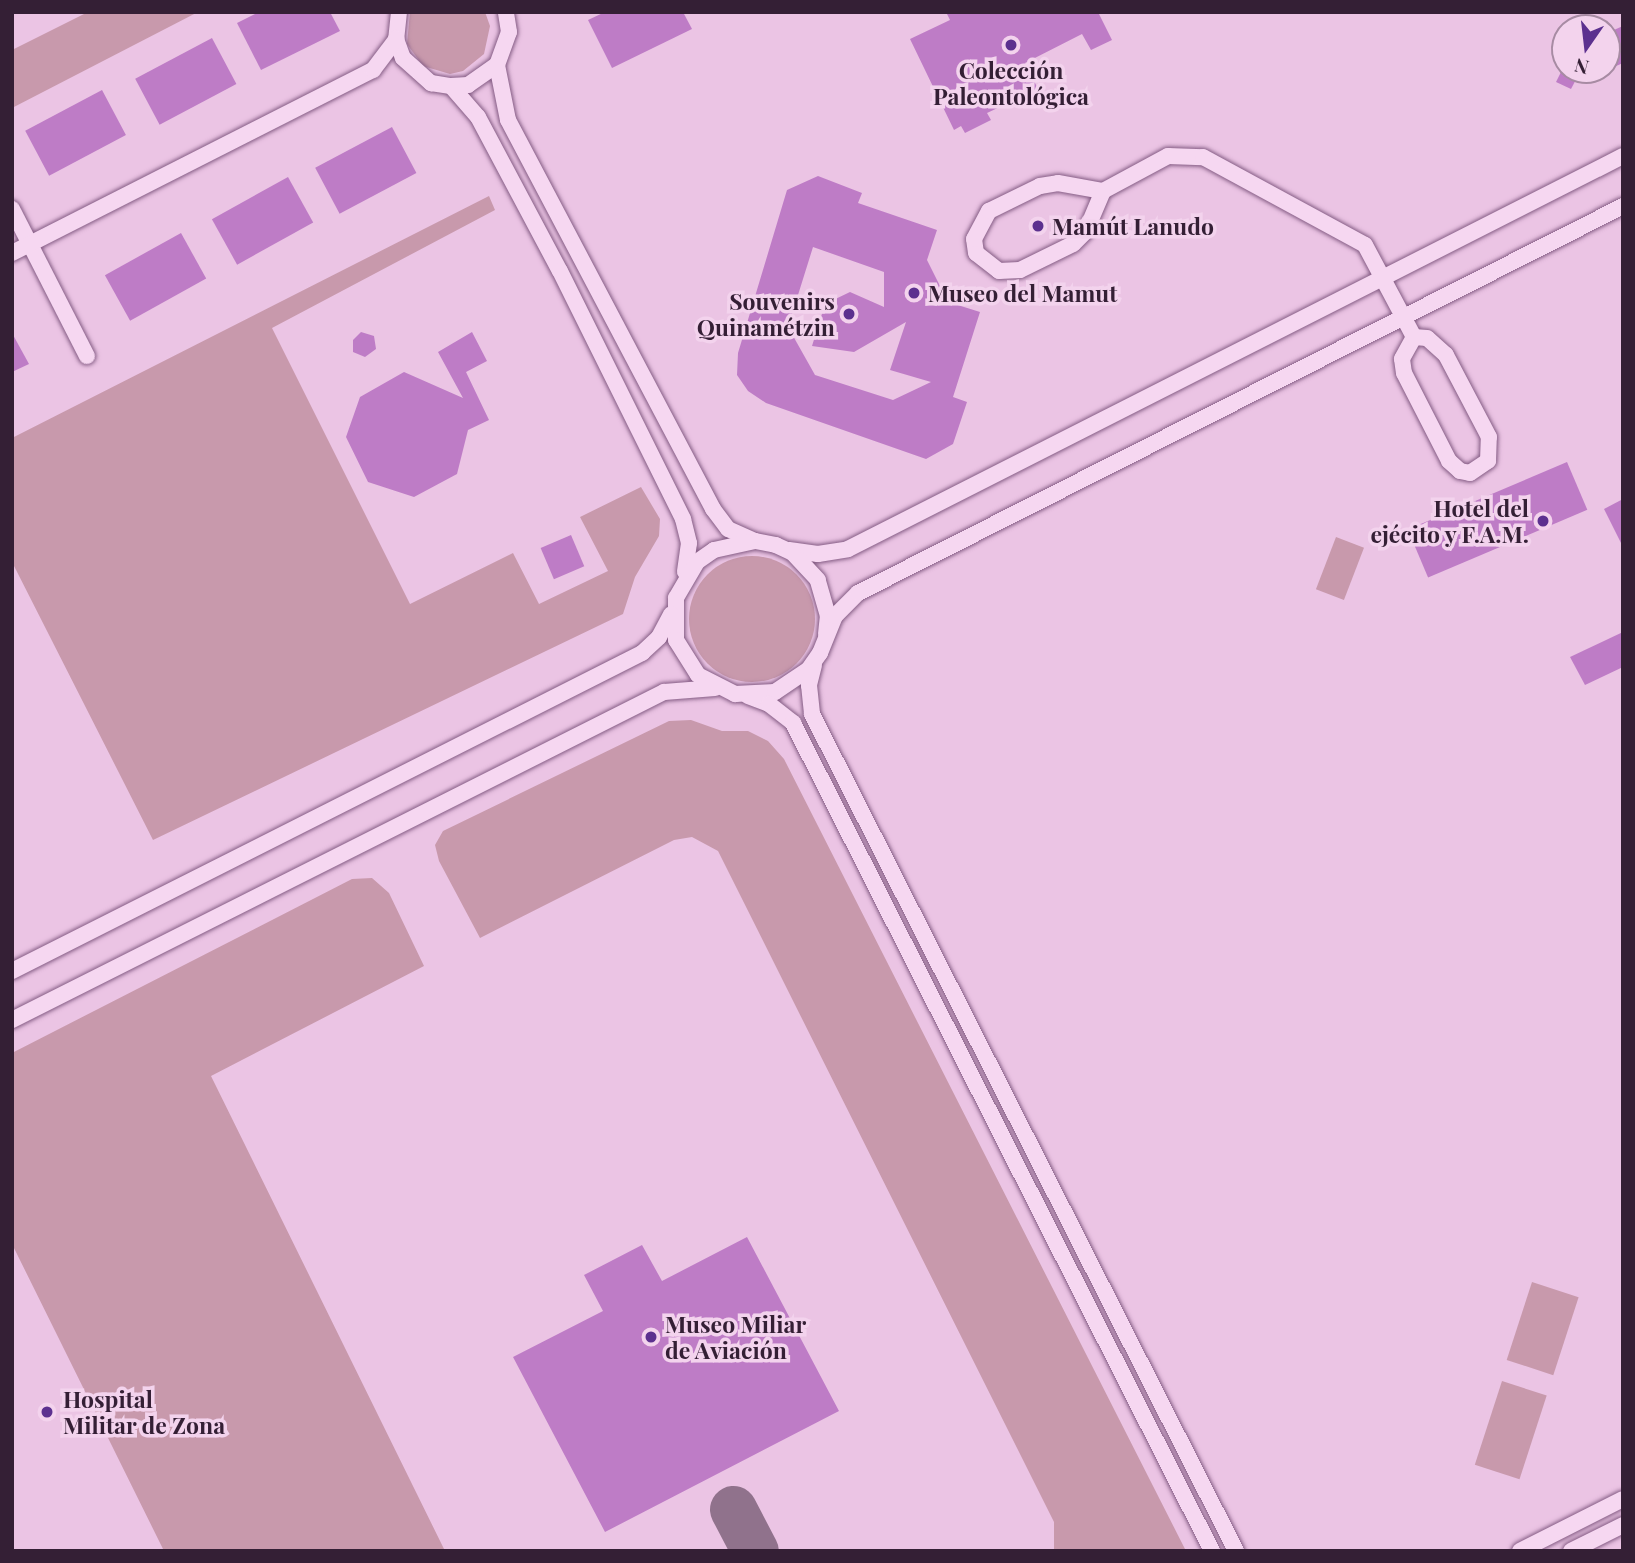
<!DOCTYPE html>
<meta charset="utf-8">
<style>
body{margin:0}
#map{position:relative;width:1635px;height:1563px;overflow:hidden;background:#ebc4e4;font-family:"Playfair Display",serif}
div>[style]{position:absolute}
.green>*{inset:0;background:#c899ac;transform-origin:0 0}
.round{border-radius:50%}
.taxiway>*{height:47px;margin:-23.5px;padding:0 23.5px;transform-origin:23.5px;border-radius:23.5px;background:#90728c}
.building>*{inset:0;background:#be7cc6;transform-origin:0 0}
.roads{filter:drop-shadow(0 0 2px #845c84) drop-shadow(0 0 2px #845c84)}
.street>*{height:16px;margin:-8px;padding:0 8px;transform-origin:8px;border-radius:8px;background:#f6d7f1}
.dots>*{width:19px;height:19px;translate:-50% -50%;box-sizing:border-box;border:4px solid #f3d3ed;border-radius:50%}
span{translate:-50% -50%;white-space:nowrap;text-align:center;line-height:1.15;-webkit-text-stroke:7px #f3d3ed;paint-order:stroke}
.poi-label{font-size:23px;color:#341f35;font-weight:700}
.left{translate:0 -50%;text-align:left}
.right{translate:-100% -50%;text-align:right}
.frame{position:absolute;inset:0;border:14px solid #341f35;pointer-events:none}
.north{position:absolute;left:1551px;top:14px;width:70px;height:70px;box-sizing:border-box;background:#f3d3ed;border:2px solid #a78ba3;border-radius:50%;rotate:194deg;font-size:19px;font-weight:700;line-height:28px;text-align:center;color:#341f35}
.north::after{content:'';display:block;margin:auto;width:24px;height:32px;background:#5c308f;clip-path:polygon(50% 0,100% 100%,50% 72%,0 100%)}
</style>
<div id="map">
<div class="green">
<i style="clip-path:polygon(88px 12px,198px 12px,12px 108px,12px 50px)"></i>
<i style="clip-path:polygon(410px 12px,485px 12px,490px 26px,484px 54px,463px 71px,450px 74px,423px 66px,407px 44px)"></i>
<i style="clip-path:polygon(489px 196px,495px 210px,272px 328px,410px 604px,513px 553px,539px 604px,608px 571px,580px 517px,641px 487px,660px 519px,659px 536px,635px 577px,623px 614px,153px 840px,12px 562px,12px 438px)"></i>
<i style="left:1336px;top:537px;width:30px;height:56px;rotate:21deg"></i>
<i class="round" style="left:689px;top:556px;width:126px;height:126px"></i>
<i style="clip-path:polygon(691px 720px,722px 731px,748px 731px,768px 741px,784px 759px,1186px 1551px,1054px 1551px,1054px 1522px,718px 851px,692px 837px,674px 840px,480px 938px,439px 861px,435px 845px,443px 831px,669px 721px)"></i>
<i style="clip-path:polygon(372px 878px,389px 893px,424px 966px,211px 1076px,445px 1551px,164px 1551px,12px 1244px,12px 1053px,352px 879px)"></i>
<i style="left:1532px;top:1282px;width:49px;height:82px;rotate:18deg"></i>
<i style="left:1502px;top:1381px;width:47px;height:88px;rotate:18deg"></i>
</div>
<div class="taxiway">
<i style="left:733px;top:1509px;width:47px;rotate:62.4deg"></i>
</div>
<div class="building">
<i style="clip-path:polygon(259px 12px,330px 12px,340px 31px,261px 70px,237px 23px)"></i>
<i style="clip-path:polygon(605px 12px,683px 12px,692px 29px,612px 68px,588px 20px)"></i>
<i style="clip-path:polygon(946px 12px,1098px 12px,1112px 40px,1091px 50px,1082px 34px,1025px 63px,1038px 89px,987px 113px,991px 120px,965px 133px,961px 126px,954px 130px,910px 39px,950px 20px)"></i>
<i style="clip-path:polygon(1623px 26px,1623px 63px,1607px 70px,1607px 33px)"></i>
<i style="left:212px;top:38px;width:52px;height:87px;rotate:62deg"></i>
<i style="clip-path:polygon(1562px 70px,1581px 70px,1571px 89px,1556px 82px)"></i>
<i style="left:102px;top:90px;width:51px;height:87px;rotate:62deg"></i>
<i style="left:392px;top:127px;width:52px;height:87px;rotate:62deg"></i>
<i style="clip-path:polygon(evenodd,818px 176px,862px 193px,858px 203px,937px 230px,927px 260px,948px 302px,980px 312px,953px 397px,967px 402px,953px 444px,926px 459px,766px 403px,748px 391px,737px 375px,738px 353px,787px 190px,818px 176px,813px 247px,884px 272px,884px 307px,850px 292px,825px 304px,812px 346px,854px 352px,906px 322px,890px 370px,931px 382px,893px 400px,815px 375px,788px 327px,813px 247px)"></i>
<i style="left:288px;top:177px;width:52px;height:87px;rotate:61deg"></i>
<i style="left:181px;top:233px;width:52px;height:87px;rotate:61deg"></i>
<i style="clip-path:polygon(361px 332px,374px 336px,376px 349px,365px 357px,353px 352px,353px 340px)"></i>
<i style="clip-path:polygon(472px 332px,487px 361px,466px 372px,489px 420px,468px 430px,457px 474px,414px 497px,368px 482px,346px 437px,360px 397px,404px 372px,463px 398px,438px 352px)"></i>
<i style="clip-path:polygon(12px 333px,29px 364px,12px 372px)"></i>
<i style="left:1567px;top:462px;width:52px;height:173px;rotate:67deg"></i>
<i style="clip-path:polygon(1623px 499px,1623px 547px,1604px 509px)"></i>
<i style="left:571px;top:535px;width:34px;height:33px;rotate:67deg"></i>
<i style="clip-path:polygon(1623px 632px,1623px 667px,1585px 685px,1570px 657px)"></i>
<i style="clip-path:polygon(747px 1237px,839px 1411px,605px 1532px,513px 1357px,603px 1311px,584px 1275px,642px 1245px,662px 1281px)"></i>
</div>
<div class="roads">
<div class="street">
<i style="left:399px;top:12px;width:27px;rotate:96deg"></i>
<i style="left:396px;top:39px;width:20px;rotate:70deg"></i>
<i style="left:403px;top:58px;width:38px;rotate:42deg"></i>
<i style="left:431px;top:83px;width:20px;rotate:9deg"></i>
<i style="left:451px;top:86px;width:17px;rotate:-3deg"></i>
<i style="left:468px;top:85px;width:35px;rotate:-35deg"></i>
<i style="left:497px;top:65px;width:35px;rotate:-70deg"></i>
<i style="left:509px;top:32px;width:20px;rotate:-99deg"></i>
<i style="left:497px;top:65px;width:56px;rotate:78.7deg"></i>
<i style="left:508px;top:120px;width:440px;rotate:62.2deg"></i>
<i style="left:713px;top:509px;width:25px;rotate:53deg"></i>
<i style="left:728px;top:529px;width:27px;rotate:24deg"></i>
<i style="left:451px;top:86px;width:41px;rotate:48.9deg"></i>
<i style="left:478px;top:117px;width:174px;rotate:62deg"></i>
<i style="left:560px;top:271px;width:277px;rotate:63.6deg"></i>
<i style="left:683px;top:519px;width:25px;rotate:76deg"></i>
<i style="left:689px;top:543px;width:29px;rotate:98deg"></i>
<i style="left:1103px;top:191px;width:43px;rotate:113deg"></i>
<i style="left:1086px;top:231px;width:18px;rotate:135deg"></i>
<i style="left:1073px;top:244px;width:59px;rotate:153.9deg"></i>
<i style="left:1020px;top:270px;width:21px;rotate:177deg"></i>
<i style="left:999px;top:271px;width:29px;rotate:-142deg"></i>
<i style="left:976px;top:253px;width:14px;rotate:-98deg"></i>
<i style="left:974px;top:239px;width:32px;rotate:-62deg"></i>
<i style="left:989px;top:211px;width:57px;rotate:-26.1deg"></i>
<i style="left:1040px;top:186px;width:18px;rotate:-9deg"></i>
<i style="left:1058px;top:183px;width:46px;rotate:10.1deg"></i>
<i style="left:1103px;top:191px;width:74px;rotate:-28.3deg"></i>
<i style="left:1168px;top:156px;width:35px;rotate:2deg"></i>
<i style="left:1203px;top:157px;width:184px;rotate:28.5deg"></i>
<i style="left:1365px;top:245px;width:104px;rotate:62deg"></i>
<i style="left:1414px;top:337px;width:25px;rotate:119deg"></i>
<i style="left:1402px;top:359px;width:14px;rotate:82deg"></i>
<i style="left:1404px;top:373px;width:99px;rotate:62.9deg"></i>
<i style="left:1449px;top:461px;width:15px;rotate:42deg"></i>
<i style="left:1460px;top:471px;width:10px;rotate:11deg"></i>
<i style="left:1470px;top:473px;width:22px;rotate:-34deg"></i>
<i style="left:1488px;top:461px;width:24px;rotate:-88deg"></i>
<i style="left:1489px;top:437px;width:93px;rotate:-117.7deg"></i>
<i style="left:1446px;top:355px;width:25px;rotate:-138deg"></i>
<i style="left:1427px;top:338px;width:13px;rotate:-176deg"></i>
<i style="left:12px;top:209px;width:165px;rotate:63deg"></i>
<i style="left:12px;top:253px;width:405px;rotate:-26.9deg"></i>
<i style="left:373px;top:70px;width:39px;rotate:-53deg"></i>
<i style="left:789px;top:550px;width:29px;rotate:8deg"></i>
<i style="left:818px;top:554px;width:30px;rotate:-9deg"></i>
<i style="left:848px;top:549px;width:869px;rotate:-26.89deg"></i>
<i style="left:826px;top:634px;width:18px;rotate:-84deg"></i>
<i style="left:828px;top:616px;width:37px;rotate:-106deg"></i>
<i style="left:818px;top:580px;width:37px;rotate:-133deg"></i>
<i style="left:793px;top:553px;width:19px;rotate:-155deg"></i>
<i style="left:776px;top:545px;width:21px;rotate:-169deg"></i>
<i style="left:755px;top:541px;width:42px;rotate:167.6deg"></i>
<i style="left:714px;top:550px;width:21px;rotate:145deg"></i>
<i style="left:697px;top:562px;width:42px;rotate:120.3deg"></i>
<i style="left:676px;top:598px;width:42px;rotate:90deg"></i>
<i style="left:676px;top:640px;width:41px;rotate:57.8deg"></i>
<i style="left:698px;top:675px;width:42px;rotate:27.2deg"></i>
<i style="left:735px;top:694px;width:40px;rotate:-2.9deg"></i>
<i style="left:775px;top:692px;width:40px;rotate:-34deg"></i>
<i style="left:808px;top:670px;width:21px;rotate:-55deg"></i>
<i style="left:820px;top:653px;width:40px;rotate:-68deg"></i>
<i style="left:835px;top:616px;width:33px;rotate:-45deg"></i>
<i style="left:858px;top:593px;width:857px;rotate:-26.83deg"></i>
<i style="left:814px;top:665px;width:21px;rotate:104deg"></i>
<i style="left:809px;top:685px;width:29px;rotate:84deg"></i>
<i style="left:812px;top:714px;width:938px;rotate:63.13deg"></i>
<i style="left:748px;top:696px;width:22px;rotate:21deg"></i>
<i style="left:769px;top:704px;width:31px;rotate:38deg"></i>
<i style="left:793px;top:723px;width:928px;rotate:63.16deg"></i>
<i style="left:12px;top:971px;width:706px;rotate:-26.78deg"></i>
<i style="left:642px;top:653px;width:23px;rotate:-43deg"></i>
<i style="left:659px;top:637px;width:26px;rotate:-62deg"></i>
<i style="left:12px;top:1020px;width:730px;rotate:-26.71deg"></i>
<i style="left:664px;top:692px;width:51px;rotate:-4.5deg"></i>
<i style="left:1520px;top:1551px;width:115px;rotate:-26.8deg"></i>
<i style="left:1571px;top:1551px;width:58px;rotate:-26.6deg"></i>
</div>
</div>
<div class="dots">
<i style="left:1011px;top:45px;background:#5c308f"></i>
<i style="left:1038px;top:226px;background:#5c308f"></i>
<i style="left:914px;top:293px;background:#5c308f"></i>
<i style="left:849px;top:314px;background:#5c308f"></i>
<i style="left:1543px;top:521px;background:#5c308f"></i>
<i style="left:651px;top:1337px;background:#5c308f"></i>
<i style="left:47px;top:1412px;background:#5c308f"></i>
</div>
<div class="poi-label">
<span style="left:1011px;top:83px">Colección<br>Paleontológica</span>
<span class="left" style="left:1052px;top:226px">Mamút Lanudo</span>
<span class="left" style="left:928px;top:293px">Museo del Mamut</span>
<span class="right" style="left:835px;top:314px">Souvenirs<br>Quinamétzin</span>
<span class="right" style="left:1529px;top:521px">Hotel del<br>ejécito y F.A.M.</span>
<span class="left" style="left:665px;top:1337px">Museo Miliar<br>de Aviación</span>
<span class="left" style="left:63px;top:1412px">Hospital<br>Militar de Zona</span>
</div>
<div class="frame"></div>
<div class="north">N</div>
</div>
